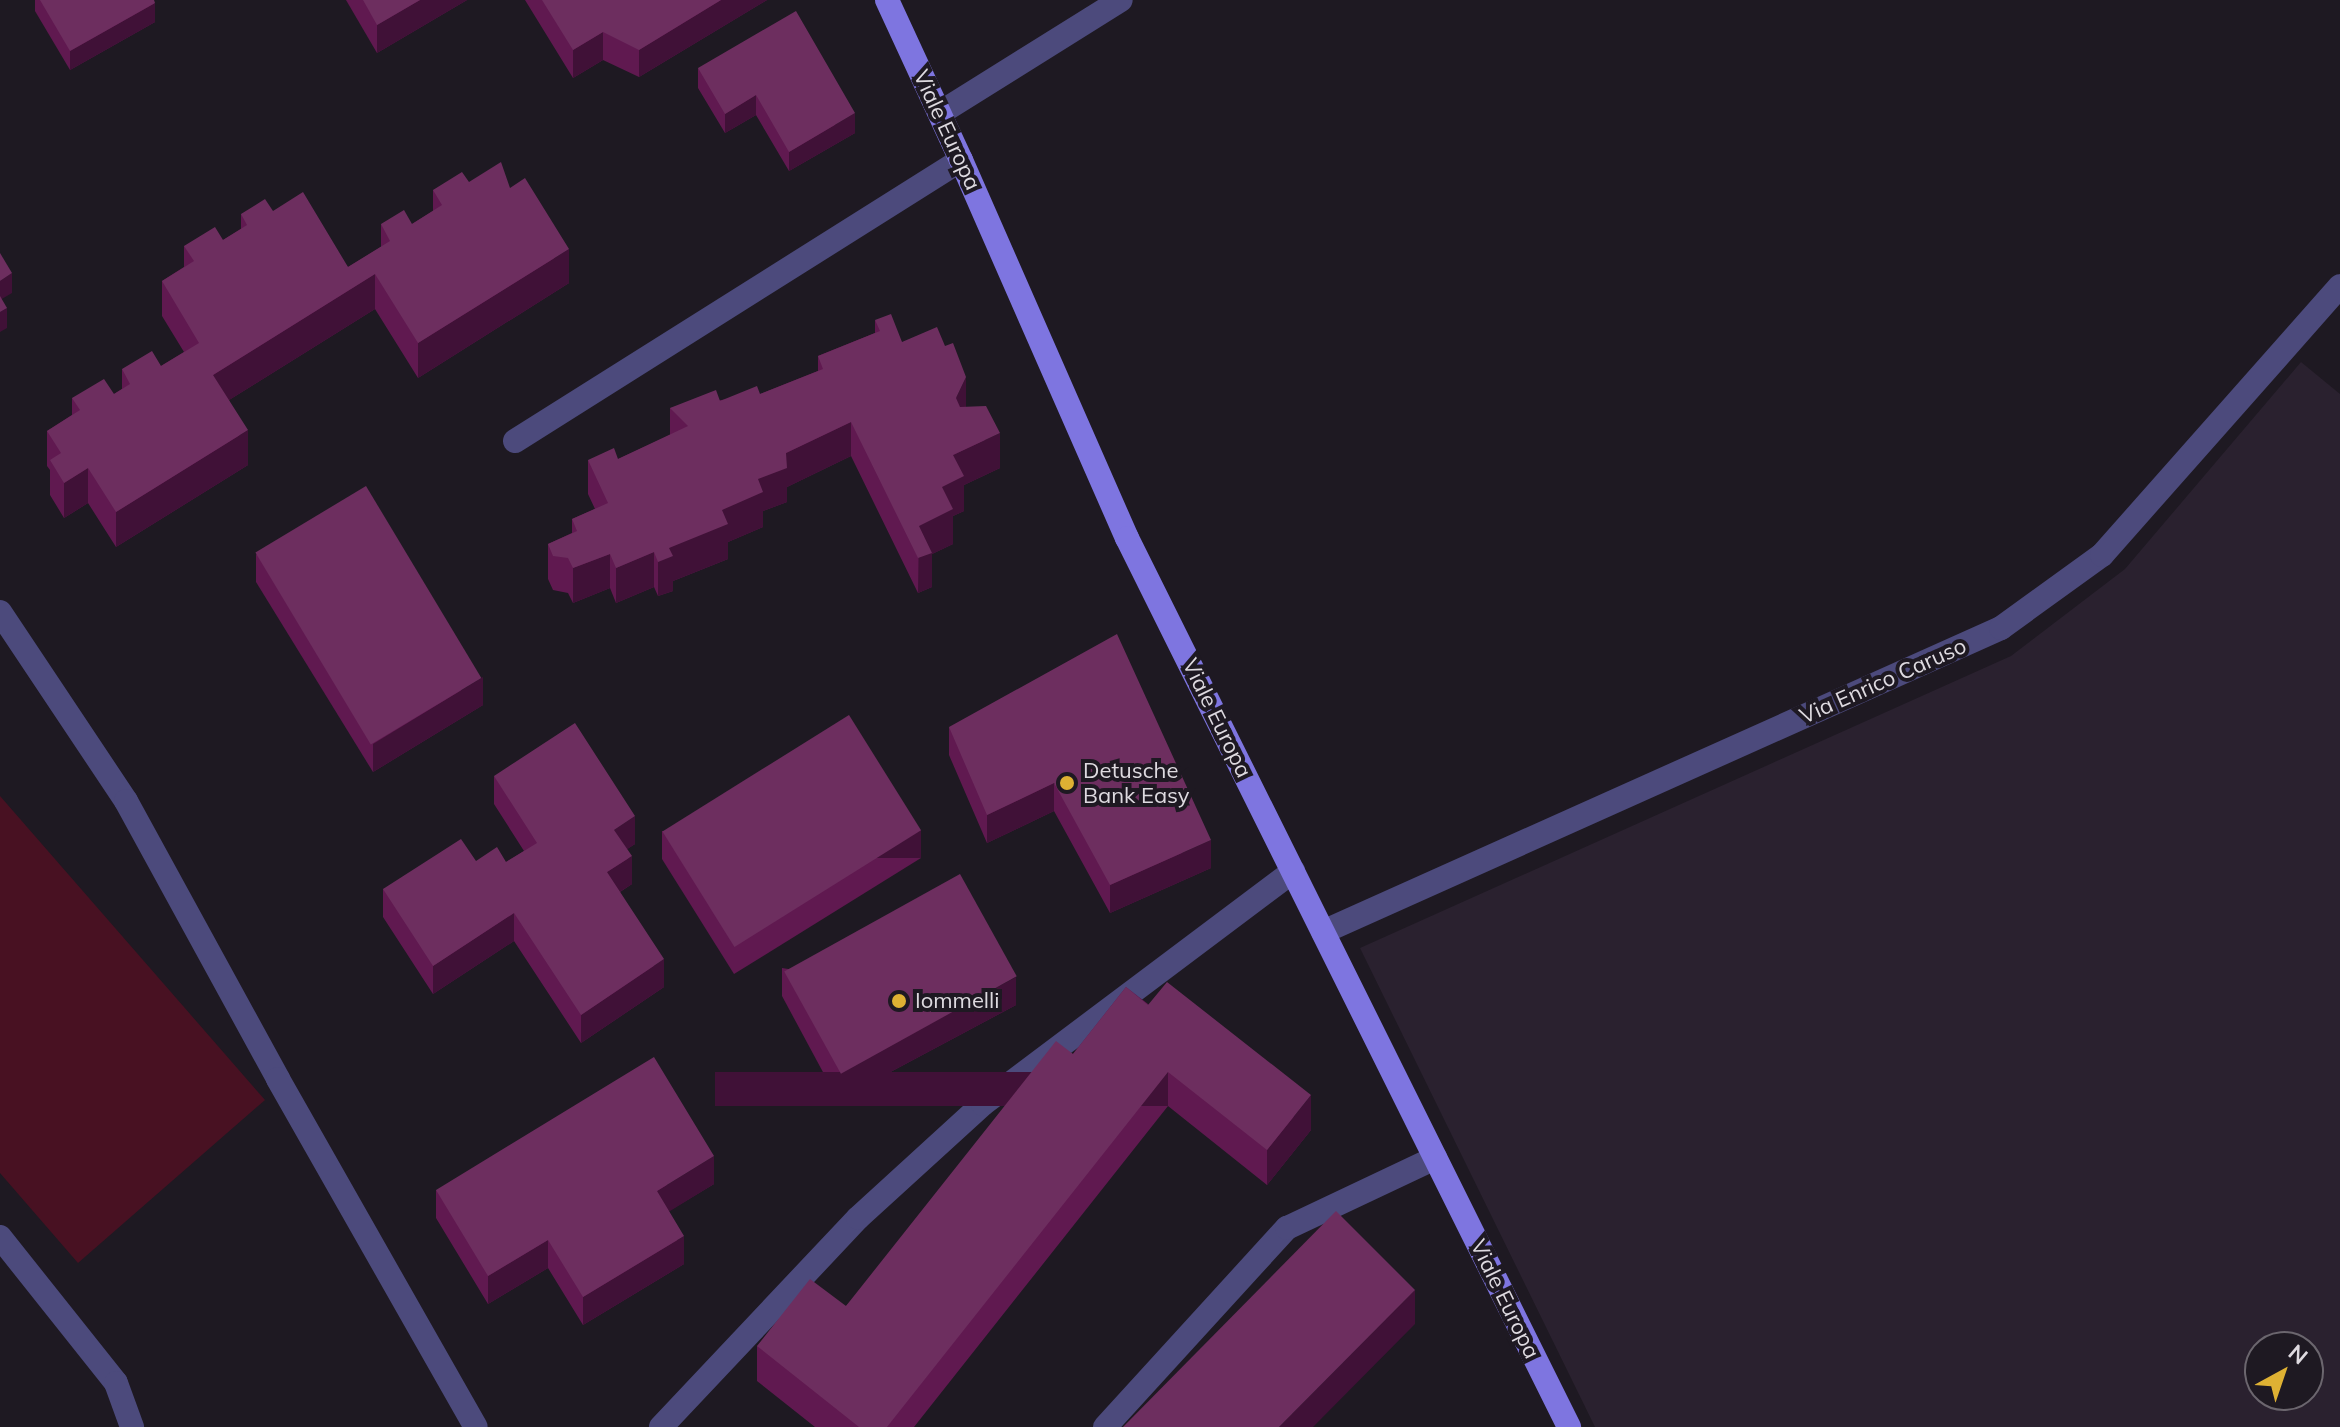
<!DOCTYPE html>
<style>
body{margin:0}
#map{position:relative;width:2340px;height:1427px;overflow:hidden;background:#1e1922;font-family:Mulish,sans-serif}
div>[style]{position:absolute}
.built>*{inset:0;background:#2a212f}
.green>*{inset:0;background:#481122}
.minor>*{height:24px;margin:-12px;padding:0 12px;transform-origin:12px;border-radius:12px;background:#4c4a7c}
.major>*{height:24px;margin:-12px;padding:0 12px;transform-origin:12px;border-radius:12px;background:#7e75e0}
.wall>*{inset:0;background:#601950}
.shaded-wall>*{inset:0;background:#401137;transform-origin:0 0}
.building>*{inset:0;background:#6d2e5f;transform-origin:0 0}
.dots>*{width:22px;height:22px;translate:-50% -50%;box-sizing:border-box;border:4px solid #1e1922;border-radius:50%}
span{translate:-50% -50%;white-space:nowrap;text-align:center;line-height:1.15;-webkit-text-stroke:8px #1e1922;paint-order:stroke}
.street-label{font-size:22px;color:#dedae0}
.poi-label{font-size:22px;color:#dedae0}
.left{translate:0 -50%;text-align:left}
.north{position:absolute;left:2244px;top:1331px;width:80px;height:80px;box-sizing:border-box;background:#1e1922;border:2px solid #6b666e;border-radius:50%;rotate:40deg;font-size:22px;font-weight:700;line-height:32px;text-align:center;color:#dedae0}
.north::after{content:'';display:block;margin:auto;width:28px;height:36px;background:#deb133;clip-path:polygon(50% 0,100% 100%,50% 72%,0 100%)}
</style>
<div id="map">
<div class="built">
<i style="clip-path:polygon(evenodd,2301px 362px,2340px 394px,2340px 1427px,1595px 1427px,1360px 948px,2011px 656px,2125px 569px,2301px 362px,2260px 1347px,2308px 1347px,2308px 1395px,2260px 1395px,2260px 1347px)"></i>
</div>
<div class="green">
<i style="clip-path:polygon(0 796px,265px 1100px,78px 1263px,0 1173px)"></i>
</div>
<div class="minor">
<i style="left:940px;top:113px;width:213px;rotate:-32deg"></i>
<i style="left:515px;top:441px;width:527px;rotate:-32.21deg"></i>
<i style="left:0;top:612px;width:227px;rotate:56.3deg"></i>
<i style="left:126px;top:801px;width:317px;rotate:61.3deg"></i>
<i style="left:278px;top:1079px;width:400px;rotate:60.4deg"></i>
<i style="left:1323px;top:932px;width:743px;rotate:-24.15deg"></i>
<i style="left:2001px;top:628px;width:125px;rotate:-35.9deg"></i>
<i style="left:2102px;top:555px;width:359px;rotate:-48.5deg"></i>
<i style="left:0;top:1237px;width:186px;rotate:51.5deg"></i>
<i style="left:116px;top:1383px;width:47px;rotate:70deg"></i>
<i style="left:661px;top:1427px;width:287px;rotate:-46.7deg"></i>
<i style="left:858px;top:1218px;width:169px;rotate:-42.4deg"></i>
<i style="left:983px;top:1104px;width:388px;rotate:-36.9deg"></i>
<i style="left:1105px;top:1427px;width:270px;rotate:-47.6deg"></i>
<i style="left:1287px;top:1228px;width:164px;rotate:-25.3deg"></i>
</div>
<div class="major">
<i style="left:887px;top:0;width:176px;rotate:65.2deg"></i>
<i style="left:961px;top:160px;width:413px;rotate:66.3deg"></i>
<i style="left:1127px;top:538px;width:993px;rotate:63.56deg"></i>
</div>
<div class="wall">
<i style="clip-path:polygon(35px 0,154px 0,155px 22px,70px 70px,35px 11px)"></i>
<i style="clip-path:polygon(346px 0,467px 0,377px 53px)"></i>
<i style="clip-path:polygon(525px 0,767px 0,639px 77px,603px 60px,573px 78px)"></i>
<i style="clip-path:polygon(698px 68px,855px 133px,789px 171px,756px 115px,725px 133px,698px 88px)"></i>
<i style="clip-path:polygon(469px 182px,510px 188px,569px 283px,418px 378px,375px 309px,229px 400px,248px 465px,116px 547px,88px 503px,64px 518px,50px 495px,50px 470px,47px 466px,47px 431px,72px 415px,72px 398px,114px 394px,122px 389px,122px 369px,161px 366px,184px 352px,162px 316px,162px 281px,184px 267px,184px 246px,223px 240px,241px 229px,241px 214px,273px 211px,348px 267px,381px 247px,381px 224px,412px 224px,433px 211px,433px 190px)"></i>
<i style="clip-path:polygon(875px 320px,902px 342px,966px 407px,1000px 468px,964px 485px,964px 511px,953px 516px,953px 544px,932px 554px,932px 587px,918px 593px,851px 456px,787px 487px,787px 502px,763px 511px,763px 527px,728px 542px,728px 559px,673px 581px,673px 591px,658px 596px,654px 587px,616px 603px,610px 588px,573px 603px,568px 593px,553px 590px,548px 579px,548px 544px,572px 533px,572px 519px,595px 509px,588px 494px,588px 460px,618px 459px,670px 435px,670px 408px,760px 394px,818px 371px,818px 356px,875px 333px)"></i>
<i style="clip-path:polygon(256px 554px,483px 705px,373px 772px,256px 582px)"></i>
<i style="clip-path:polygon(949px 727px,1211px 868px,1110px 913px,1054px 811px,987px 843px,949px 755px)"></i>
<i style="clip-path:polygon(494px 776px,635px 844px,627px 849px,632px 884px,620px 892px,664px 987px,581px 1043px,514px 941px,433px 994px,383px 917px,383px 889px,476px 861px,506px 862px,524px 851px,494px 804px)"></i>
<i style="clip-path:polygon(662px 831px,921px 858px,734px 974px,662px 859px)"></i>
<i style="clip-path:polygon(782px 968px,1016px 1005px,838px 1100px,782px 996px)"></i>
<i style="clip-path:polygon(1126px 987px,1311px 1130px,1267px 1185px,1168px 1106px,914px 1427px,815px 1427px,757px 1381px,757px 1346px,846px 1306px,1073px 1054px)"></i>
<i style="clip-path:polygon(714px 1184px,669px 1211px,684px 1264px,583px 1325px,548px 1268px,488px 1304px,436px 1218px,436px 1190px)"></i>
</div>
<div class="shaded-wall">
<i style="clip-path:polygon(420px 0,467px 0,377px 53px,377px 25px)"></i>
<i style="clip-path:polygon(721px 0,767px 0,639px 77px,639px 50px)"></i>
<i style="clip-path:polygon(155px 3px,155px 22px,70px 70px,70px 51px)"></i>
<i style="clip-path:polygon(603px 32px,603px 60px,573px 78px,573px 50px)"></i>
<i style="clip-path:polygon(756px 95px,756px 115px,725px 133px,725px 114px)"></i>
<i style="clip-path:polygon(855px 113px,855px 133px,789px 171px,789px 152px)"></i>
<i style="clip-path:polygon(569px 249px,569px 283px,418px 378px,418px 343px)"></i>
<i style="clip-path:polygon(12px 273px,12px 293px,0 300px,0 281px)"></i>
<i style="clip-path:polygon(375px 274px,375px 309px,213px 410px,213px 375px)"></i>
<i style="clip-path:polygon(7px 308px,7px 328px,0 332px,0 312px)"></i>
<i style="clip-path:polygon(966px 377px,966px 412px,956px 433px,956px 398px)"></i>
<i style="clip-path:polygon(851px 422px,851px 456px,787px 487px,787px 502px,763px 511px,763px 527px,728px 542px,728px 559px,673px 581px,673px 591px,658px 596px,658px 562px,669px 548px,722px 510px,786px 453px)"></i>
<i style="clip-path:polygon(248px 430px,248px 465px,116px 547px,116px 512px)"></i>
<i style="clip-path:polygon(1000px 433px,1000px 468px,964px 485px,964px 511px,953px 516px,953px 544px,932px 554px,932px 587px,918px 593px,919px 526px,942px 487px,953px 455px)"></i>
<i style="clip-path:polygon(88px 468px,88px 503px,64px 518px,64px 483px)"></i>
<i style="clip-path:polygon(654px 552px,654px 587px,616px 603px,616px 568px)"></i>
<i style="clip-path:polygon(610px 554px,610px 588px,573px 603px,573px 568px)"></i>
<i style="clip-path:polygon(483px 677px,483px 705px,373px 772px,373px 744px)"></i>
<i style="clip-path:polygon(1054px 783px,1054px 811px,987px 843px,987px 815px)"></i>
<i style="clip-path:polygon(635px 816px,635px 844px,614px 858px,614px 830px)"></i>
<i style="left:921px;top:830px;width:28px;height:220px;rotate:90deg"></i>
<i style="clip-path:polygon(1211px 840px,1211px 868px,1110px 913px,1110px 885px)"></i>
<i style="clip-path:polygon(632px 856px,632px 884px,607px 900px,607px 872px)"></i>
<i style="clip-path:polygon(514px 913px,514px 941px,433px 994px,433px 966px)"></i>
<i style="clip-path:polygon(664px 959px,664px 987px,581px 1043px,581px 1015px)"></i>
<i style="clip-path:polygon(1016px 977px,1016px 1005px,838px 1100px,838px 1073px)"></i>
<i style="left:1168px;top:1072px;width:34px;height:453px;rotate:90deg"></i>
<i style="clip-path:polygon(1311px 1095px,1311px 1130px,1267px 1185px,1267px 1150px)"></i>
<i style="clip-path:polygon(714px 1156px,714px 1184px,657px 1219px,657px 1191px)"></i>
<i style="clip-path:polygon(684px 1236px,684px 1264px,583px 1325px,583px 1297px)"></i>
<i style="clip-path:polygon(548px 1240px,548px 1268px,488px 1304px,488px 1276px)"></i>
<i style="clip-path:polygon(1415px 1290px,1415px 1324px,1313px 1427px,1279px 1427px)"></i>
</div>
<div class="building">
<i style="clip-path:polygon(40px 0,154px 0,155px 3px,70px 51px)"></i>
<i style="clip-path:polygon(363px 0,420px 0,377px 25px)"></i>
<i style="clip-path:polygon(542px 0,721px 0,639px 50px,603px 32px,573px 50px)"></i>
<i style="clip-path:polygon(796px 11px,855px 113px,789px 152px,756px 95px,725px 114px,698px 68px)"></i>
<i style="clip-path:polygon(501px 162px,510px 188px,525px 178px,569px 249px,418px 343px,375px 274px,213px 375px,248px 430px,116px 512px,88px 468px,64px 483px,50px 460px,61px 453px,47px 431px,80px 410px,72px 398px,104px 379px,114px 394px,130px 384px,122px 369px,152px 351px,161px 366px,199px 343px,162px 281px,194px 261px,184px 246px,215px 227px,223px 240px,247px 225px,241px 214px,265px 199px,273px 211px,303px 192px,348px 267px,390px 241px,381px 224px,404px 210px,412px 224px,442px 205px,433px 190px,462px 172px,469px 182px)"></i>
<i style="clip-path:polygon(0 253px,12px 273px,0 281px)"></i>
<i style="clip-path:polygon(0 296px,7px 308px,0 312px)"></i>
<i style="clip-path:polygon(891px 314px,902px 342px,937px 327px,945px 346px,953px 343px,966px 377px,956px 398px,960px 407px,986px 406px,1000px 433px,953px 455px,964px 476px,942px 487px,953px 509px,919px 526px,932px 553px,918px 558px,851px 422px,786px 453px,787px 468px,758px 479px,763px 492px,722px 510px,728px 524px,669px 548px,673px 556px,658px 562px,654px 552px,616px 568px,610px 554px,573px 568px,568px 558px,553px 556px,548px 544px,577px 531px,572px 519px,608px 503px,588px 460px,614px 448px,618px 459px,688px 426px,670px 408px,716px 390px,720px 401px,757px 386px,760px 394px,823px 369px,818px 356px,880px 331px,875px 320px)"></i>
<i style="left:366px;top:486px;width:224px;height:129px;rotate:59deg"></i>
<i style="clip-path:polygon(1117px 634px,1211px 840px,1110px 885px,1054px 783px,987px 815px,949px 727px)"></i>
<i style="left:849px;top:715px;width:136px;height:220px;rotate:58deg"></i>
<i style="clip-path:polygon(575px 723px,635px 816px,614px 830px,632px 856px,607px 872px,664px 959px,581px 1015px,514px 913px,433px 966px,383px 889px,461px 839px,476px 861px,497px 847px,506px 862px,537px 843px,494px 776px)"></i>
<i style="left:960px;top:874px;width:117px;height:201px;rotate:61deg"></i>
<i style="clip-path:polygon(1167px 982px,1311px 1095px,1267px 1150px,1168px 1072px,887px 1427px,859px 1427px,757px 1346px,810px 1279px,846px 1306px,1056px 1041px,1073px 1054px,1126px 987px,1148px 1005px)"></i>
<i style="clip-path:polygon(654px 1057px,714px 1156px,657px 1191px,684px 1236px,583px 1297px,548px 1240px,488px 1276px,436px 1190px)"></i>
<i style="clip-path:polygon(1336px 1211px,1415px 1290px,1279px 1427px,1123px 1427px)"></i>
</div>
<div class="dots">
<i style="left:1067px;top:783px;background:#deb133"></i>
<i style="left:899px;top:1001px;background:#deb133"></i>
</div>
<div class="street-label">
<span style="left:947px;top:130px;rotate:65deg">Viale Europa</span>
<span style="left:1883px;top:681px;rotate:-24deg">Via Enrico Caruso</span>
<span style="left:1217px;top:718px;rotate:64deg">Viale Europa</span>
<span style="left:1505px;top:1299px;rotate:64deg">Viale Europa</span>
</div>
<div class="poi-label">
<span class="left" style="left:1083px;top:783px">Detusche<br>Bank Easy</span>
<span class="left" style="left:915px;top:1001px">Iommelli</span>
</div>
<div class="north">N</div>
</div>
